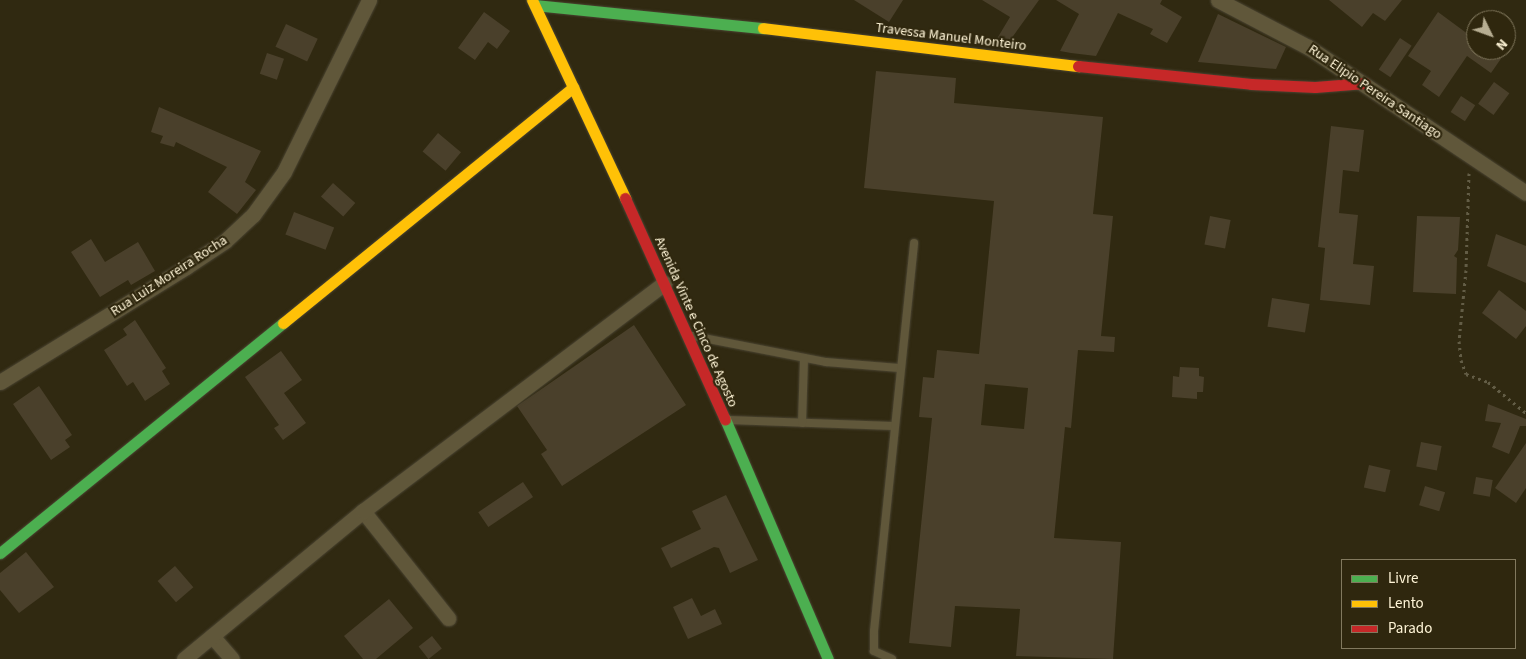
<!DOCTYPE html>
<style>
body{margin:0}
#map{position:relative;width:1526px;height:659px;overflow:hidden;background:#302911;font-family:"Source Sans 3",sans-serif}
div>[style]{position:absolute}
.building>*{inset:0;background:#4a402b;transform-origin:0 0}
.path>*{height:3px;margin-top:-1.5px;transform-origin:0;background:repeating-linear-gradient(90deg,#635d46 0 2.5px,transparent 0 6.5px)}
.roads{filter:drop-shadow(0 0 1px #4a4432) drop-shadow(0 0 1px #4a4432)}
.lane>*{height:8px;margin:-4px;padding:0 4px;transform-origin:4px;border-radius:4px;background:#60573a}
.street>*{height:15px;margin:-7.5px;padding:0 7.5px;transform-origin:7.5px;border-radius:7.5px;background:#60573a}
.fast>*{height:11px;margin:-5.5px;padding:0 5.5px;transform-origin:5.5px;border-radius:5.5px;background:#4caf50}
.slow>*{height:11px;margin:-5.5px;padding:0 5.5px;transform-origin:5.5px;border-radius:5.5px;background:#ffc107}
.jam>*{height:11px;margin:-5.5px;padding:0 5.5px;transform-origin:5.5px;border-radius:5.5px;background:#c62828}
span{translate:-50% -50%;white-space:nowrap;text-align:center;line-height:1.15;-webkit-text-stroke:4.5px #2f270e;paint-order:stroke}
.street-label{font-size:14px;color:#fff5d7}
.legend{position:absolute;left:1341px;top:559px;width:175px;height:90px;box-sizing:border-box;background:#2f270e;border:1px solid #82795e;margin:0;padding:6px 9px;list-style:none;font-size:15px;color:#fff5d7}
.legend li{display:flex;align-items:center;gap:10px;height:25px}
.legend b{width:25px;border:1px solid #82795e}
.north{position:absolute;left:1466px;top:10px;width:50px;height:50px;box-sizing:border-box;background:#2f270e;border:1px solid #82795e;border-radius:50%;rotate:132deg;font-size:14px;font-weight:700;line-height:20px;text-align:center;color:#fff5d7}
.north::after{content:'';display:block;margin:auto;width:18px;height:22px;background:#b7ae92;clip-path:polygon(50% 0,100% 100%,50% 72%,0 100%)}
</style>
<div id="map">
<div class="building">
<i style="clip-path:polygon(854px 0,903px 0,889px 22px)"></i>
<i style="clip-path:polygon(982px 0,1039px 0,1006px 46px,995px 42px,1010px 17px)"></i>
<i style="clip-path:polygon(1056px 0,1162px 0,1160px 4px,1182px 17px,1167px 43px,1150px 34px,1153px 29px,1118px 13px,1096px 56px,1071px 53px,1060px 51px,1079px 14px)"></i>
<i style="clip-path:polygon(1329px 0,1402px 0,1385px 21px,1373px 13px,1362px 27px)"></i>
<i style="clip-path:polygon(484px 12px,510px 31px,497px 49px,488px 42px,475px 60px,458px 48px)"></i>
<i style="clip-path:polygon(1438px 12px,1476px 40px,1476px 50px,1507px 50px,1491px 73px,1467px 56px,1439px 97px,1422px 85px,1431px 71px,1408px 56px)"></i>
<i style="clip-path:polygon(1218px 14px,1286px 47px,1276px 69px,1198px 62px)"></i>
<i style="left:286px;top:24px;width:35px;height:25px;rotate:25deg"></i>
<i style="left:1400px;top:38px;width:14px;height:38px;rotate:34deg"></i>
<i style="left:267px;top:53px;width:18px;height:22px;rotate:19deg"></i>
<i style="clip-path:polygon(evenodd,876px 71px,956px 78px,954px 103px,1103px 117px,1093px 214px,1113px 216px,1101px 336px,1115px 337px,1114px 352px,1078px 350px,1071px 428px,1065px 427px,1054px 538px,1121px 542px,1113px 659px,1016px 656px,1020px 609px,955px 606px,951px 647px,909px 643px,932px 418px,919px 417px,923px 377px,934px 378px,937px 350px,979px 354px,994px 201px,864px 188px,876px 71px,985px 384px,1028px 388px,1024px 429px,981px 425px,985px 384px)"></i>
<i style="left:1494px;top:82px;width:19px;height:27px;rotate:36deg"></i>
<i style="left:1461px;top:96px;width:17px;height:19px;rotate:33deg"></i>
<i style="clip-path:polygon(159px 107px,261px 151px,245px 182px,256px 190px,237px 214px,208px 192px,227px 167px,176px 142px,174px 147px,160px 143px,163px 136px,151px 132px)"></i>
<i style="clip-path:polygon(1331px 126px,1364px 130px,1359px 172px,1343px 170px,1339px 213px,1358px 215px,1353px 264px,1374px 266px,1370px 305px,1320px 300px,1325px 248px,1318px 247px)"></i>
<i style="left:438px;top:133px;width:30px;height:24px;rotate:40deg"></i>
<i style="left:333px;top:183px;width:30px;height:18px;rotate:42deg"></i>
<i style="left:294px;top:212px;width:43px;height:24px;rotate:21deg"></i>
<i style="left:1210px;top:216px;width:21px;height:29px;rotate:11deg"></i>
<i style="clip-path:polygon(1417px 216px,1460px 217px,1458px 250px,1454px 256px,1457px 258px,1456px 294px,1413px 292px)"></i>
<i style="clip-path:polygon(1496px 234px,1526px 246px,1526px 283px,1487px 266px)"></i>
<i style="clip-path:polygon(91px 239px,105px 262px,138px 242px,155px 271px,131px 285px,128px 280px,100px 297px,71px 252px)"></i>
<i style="clip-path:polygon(1499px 290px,1526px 311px,1526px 326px,1516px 339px,1482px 313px)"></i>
<i style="left:1272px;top:298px;width:38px;height:29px;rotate:9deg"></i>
<i style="clip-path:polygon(135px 320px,166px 368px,162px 371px,170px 384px,145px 401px,133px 382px,127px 386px,104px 350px,127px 335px,123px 329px)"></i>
<i style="clip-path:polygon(634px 325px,686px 405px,562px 486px,541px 454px,547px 450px,517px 406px)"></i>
<i style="clip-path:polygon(281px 351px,302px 380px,284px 393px,306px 423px,283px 440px,274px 428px,279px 425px,245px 377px)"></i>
<i style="clip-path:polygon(1180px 367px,1199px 368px,1199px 376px,1204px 377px,1203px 392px,1197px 392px,1197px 399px,1172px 397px,1173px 376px,1179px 377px)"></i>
<i style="clip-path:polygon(39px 386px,72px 435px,65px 440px,70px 447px,51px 460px,13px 404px)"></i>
<i style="clip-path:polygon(1488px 404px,1526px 419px,1526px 426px,1520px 426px,1509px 454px,1492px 447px,1501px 423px,1485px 421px)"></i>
<i style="left:1421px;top:442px;width:21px;height:25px;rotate:11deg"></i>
<i style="clip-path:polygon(1526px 443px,1526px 488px,1516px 503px,1495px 488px)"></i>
<i style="left:1369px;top:465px;width:22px;height:23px;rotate:13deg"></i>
<i style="left:1476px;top:477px;width:17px;height:17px;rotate:10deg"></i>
<i style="left:523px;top:482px;width:18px;height:54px;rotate:56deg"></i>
<i style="left:1425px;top:486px;width:21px;height:20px;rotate:17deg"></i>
<i style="clip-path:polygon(726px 495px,758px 560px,730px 573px,719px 548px,714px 547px,671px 568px,661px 548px,701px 529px,692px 511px)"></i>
<i style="clip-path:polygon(26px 552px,54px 587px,19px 613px,0 590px,0 573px)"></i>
<i style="left:175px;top:566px;width:28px;height:23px;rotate:49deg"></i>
<i style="clip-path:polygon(692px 598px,701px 616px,715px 609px,722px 624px,688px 639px,673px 607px)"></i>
<i style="clip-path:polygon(389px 599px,413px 628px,376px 659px,363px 659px,344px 636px)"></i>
<i style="left:432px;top:636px;width:16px;height:17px;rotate:52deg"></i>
</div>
<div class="path">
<i style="left:1469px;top:173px;width:97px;rotate:91.8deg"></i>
<i style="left:1466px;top:270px;width:71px;rotate:95.6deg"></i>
<i style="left:1459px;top:341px;width:19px;rotate:84deg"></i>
<i style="left:1461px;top:360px;width:15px;rotate:70deg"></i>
<i style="left:1466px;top:374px;width:23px;rotate:20deg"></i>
<i style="left:1488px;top:382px;width:49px;rotate:39.2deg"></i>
</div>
<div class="roads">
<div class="lane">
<i style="left:693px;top:336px;width:136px;rotate:11.1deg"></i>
<i style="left:826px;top:362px;width:73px;rotate:4.7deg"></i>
<i style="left:729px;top:420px;width:164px;rotate:2.1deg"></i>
<i style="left:802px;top:423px;width:65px;rotate:-88.2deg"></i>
<i style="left:892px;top:659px;width:20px;rotate:-156deg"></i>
<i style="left:874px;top:651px;width:20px;rotate:-90deg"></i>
<i style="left:874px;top:631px;width:390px;rotate:-84.1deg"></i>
</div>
<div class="street">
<i style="left:1218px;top:0;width:102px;rotate:27.6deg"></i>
<i style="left:1308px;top:47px;width:262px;rotate:33.8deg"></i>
<i style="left:0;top:382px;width:219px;rotate:-31.7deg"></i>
<i style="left:186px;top:267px;width:47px;rotate:-33.7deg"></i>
<i style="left:225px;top:241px;width:38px;rotate:-43deg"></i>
<i style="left:253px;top:215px;width:53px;rotate:-54.2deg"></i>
<i style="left:284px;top:172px;width:192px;rotate:-63.7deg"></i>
<i style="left:363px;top:511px;width:137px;rotate:51.5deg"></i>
<i style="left:212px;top:636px;width:30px;rotate:49deg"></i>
<i style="left:184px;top:659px;width:232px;rotate:-39.6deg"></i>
<i style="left:363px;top:511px;width:378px;rotate:-37.1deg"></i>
</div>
<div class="fast">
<i style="left:535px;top:5px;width:229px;rotate:5.8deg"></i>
<i style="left:725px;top:419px;width:261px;rotate:66.8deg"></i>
<i style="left:0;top:553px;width:365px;rotate:-39.1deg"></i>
</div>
<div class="slow">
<i style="left:532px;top:0;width:219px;rotate:64.8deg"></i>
<i style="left:763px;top:28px;width:317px;rotate:6.9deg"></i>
<i style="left:283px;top:323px;width:374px;rotate:-39.1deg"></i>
</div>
<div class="jam">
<i style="left:1078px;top:66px;width:174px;rotate:5.9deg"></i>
<i style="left:1251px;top:84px;width:64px;rotate:2.7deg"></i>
<i style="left:1315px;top:87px;width:50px;rotate:-4.6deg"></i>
<i style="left:625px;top:198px;width:243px;rotate:65.7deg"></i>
</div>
</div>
<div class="street-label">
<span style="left:951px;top:37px;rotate:7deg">Travessa Manuel Monteiro</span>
<span style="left:1375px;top:92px;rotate:34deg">Rua Elipio Pereira Santiago</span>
<span style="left:169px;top:276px;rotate:-33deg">Rua Luiz Moreira Rocha</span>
<span style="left:696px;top:322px;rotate:66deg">Avenida Vinte e Cinco de Agosto</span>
</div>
<ul class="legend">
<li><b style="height:6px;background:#4caf50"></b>Livre</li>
<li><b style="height:6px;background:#ffc107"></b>Lento</li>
<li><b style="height:6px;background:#c62828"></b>Parado</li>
</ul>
<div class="north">N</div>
</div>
